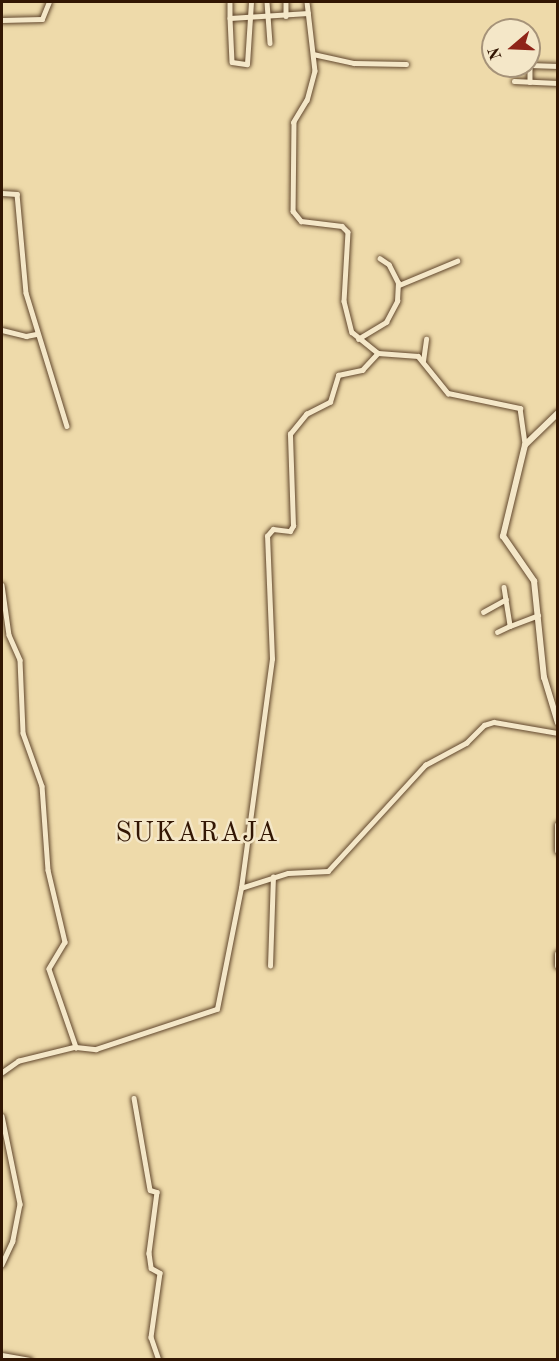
<!DOCTYPE html>
<style>
body{margin:0}
#map{position:relative;width:559px;height:1361px;overflow:hidden;background:#eedaaa;font-family:"Old Standard TT",serif}
div>[style]{position:absolute}
.roads{filter:drop-shadow(0 0 2px #61472d) drop-shadow(0 0 2px #61472d)}
.minor>*{height:4.5px;margin:-2.25px;padding:0 2.25px;transform-origin:2.25px;border-radius:2.25px;background:#f4e7c8}
.secondary>*{height:6px;margin:-3px;padding:0 3px;transform-origin:3px;border-radius:3px;background:#f4e7c8}
span{translate:-50% -50%;white-space:nowrap;text-align:center;line-height:1.15;-webkit-text-stroke:5px #f4e7c8;paint-order:stroke}
.quarter-label{font-size:27px;color:#321603;letter-spacing:1.5px}
.frame{position:absolute;inset:0;border:3px solid #321603;pointer-events:none}
.north{position:absolute;left:481px;top:18px;width:60px;height:60px;box-sizing:border-box;background:#f4e7c8;border:2px solid #a69379;border-radius:50%;rotate:251deg;font-size:16px;font-weight:700;line-height:24px;text-align:center;color:#321603}
.north::after{content:'';display:block;margin:auto;width:21px;height:27px;background:#8f2418;clip-path:polygon(50% 0,100% 100%,50% 72%,0 100%)}
</style>
<div id="map">
<div class="roads">
<div class="minor">
<i style="left:230px;top:2px;width:16px;rotate:90deg"></i>
<i style="left:230px;top:18px;width:78px;rotate:-3.7deg"></i>
<i style="left:267px;top:2px;width:41px;rotate:85.8deg"></i>
<i style="left:286px;top:2px;width:14px;rotate:90deg"></i>
<i style="left:307px;top:2px;width:69px;rotate:83.4deg"></i>
<i style="left:315px;top:71px;width:30px;rotate:105deg"></i>
<i style="left:307px;top:100px;width:26px;rotate:121deg"></i>
<i style="left:294px;top:122px;width:89px;rotate:90.6deg"></i>
<i style="left:293px;top:211px;width:13px;rotate:51deg"></i>
<i style="left:301px;top:221px;width:41px;rotate:7deg"></i>
<i style="left:342px;top:226px;width:8px;rotate:45deg"></i>
<i style="left:348px;top:232px;width:69px;rotate:93.3deg"></i>
<i style="left:344px;top:301px;width:32px;rotate:76deg"></i>
<i style="left:352px;top:332px;width:33px;rotate:39deg"></i>
<i style="left:378px;top:353px;width:40px;rotate:4.3deg"></i>
<i style="left:418px;top:356px;width:48px;rotate:51deg"></i>
<i style="left:448px;top:393px;width:74px;rotate:11.8deg"></i>
<i style="left:520px;top:408px;width:37px;rotate:82deg"></i>
<i style="left:230px;top:18px;width:44px;rotate:87.4deg"></i>
<i style="left:232px;top:62px;width:15px;rotate:8deg"></i>
<i style="left:247px;top:64px;width:62px;rotate:-86.3deg"></i>
<i style="left:2px;top:20px;width:40px;rotate:-1.4deg"></i>
<i style="left:42px;top:19px;width:18px;rotate:-68deg"></i>
<i style="left:313px;top:54px;width:42px;rotate:12.4deg"></i>
<i style="left:354px;top:63px;width:52px;rotate:1.1deg"></i>
<i style="left:529px;top:65px;width:29px;rotate:2deg"></i>
<i style="left:530px;top:65px;width:17px;rotate:90deg"></i>
<i style="left:514px;top:81px;width:44px;rotate:2.6deg"></i>
<i style="left:2px;top:193px;width:15px;rotate:4deg"></i>
<i style="left:17px;top:194px;width:99px;rotate:84.8deg"></i>
<i style="left:26px;top:293px;width:139px;rotate:72.9deg"></i>
<i style="left:399px;top:285px;width:63px;rotate:-22.5deg"></i>
<i style="left:2px;top:330px;width:25px;rotate:14deg"></i>
<i style="left:26px;top:336px;width:10px;rotate:-11deg"></i>
<i style="left:358px;top:339px;width:33px;rotate:-31deg"></i>
<i style="left:386px;top:322px;width:24px;rotate:-62deg"></i>
<i style="left:397px;top:301px;width:18px;rotate:-87deg"></i>
<i style="left:398px;top:283px;width:20px;rotate:-117deg"></i>
<i style="left:389px;top:265px;width:11px;rotate:-146deg"></i>
<i style="left:423px;top:361px;width:22px;rotate:-82deg"></i>
<i style="left:2px;top:585px;width:50px;rotate:82deg"></i>
<i style="left:9px;top:635px;width:27px;rotate:66deg"></i>
<i style="left:20px;top:660px;width:73px;rotate:87.6deg"></i>
<i style="left:23px;top:733px;width:56px;rotate:70.3deg"></i>
<i style="left:42px;top:786px;width:84px;rotate:85.9deg"></i>
<i style="left:48px;top:870px;width:74px;rotate:76.7deg"></i>
<i style="left:65px;top:942px;width:31px;rotate:121deg"></i>
<i style="left:49px;top:969px;width:83px;rotate:70.9deg"></i>
<i style="left:76px;top:1047px;width:59px;rotate:166.2deg"></i>
<i style="left:19px;top:1061px;width:21px;rotate:145deg"></i>
<i style="left:504px;top:587px;width:39px;rotate:81deg"></i>
<i style="left:510px;top:626px;width:30px;rotate:-21deg"></i>
<i style="left:483px;top:612px;width:26px;rotate:-29deg"></i>
<i style="left:497px;top:632px;width:14px;rotate:-25deg"></i>
<i style="left:241px;top:888px;width:231px;rotate:-82.3deg"></i>
<i style="left:272px;top:659px;width:123px;rotate:-92.3deg"></i>
<i style="left:267px;top:536px;width:9px;rotate:-49deg"></i>
<i style="left:273px;top:529px;width:17px;rotate:7deg"></i>
<i style="left:290px;top:531px;width:6px;rotate:-59deg"></i>
<i style="left:293px;top:526px;width:92px;rotate:-91.9deg"></i>
<i style="left:290px;top:434px;width:26px;rotate:-51deg"></i>
<i style="left:306px;top:414px;width:27px;rotate:-27deg"></i>
<i style="left:330px;top:402px;width:28px;rotate:-73deg"></i>
<i style="left:338px;top:375px;width:25px;rotate:-12deg"></i>
<i style="left:362px;top:370px;width:23px;rotate:-47deg"></i>
<i style="left:270px;top:966px;width:89px;rotate:-88.1deg"></i>
<i style="left:76px;top:1047px;width:20px;rotate:6deg"></i>
<i style="left:96px;top:1049px;width:127px;rotate:-18.3deg"></i>
<i style="left:217px;top:1009px;width:123px;rotate:-78.8deg"></i>
<i style="left:241px;top:888px;width:49px;rotate:-17.7deg"></i>
<i style="left:288px;top:873px;width:40px;rotate:-2.9deg"></i>
<i style="left:328px;top:871px;width:144px;rotate:-47.5deg"></i>
<i style="left:425px;top:765px;width:47px;rotate:-28.2deg"></i>
<i style="left:466px;top:743px;width:25px;rotate:-45deg"></i>
<i style="left:484px;top:725px;width:10px;rotate:-17deg"></i>
<i style="left:494px;top:722px;width:65px;rotate:9.8deg"></i>
<i style="left:134px;top:1098px;width:93px;rotate:80.1deg"></i>
<i style="left:150px;top:1190px;width:7px;rotate:16deg"></i>
<i style="left:157px;top:1192px;width:62px;rotate:97.5deg"></i>
<i style="left:149px;top:1253px;width:15px;rotate:82deg"></i>
<i style="left:151px;top:1268px;width:10px;rotate:29deg"></i>
<i style="left:160px;top:1273px;width:65px;rotate:98deg"></i>
<i style="left:151px;top:1337px;width:24px;rotate:71deg"></i>
<i style="left:2px;top:1116px;width:90px;rotate:78.4deg"></i>
<i style="left:20px;top:1204px;width:38px;rotate:101deg"></i>
<i style="left:13px;top:1241px;width:26px;rotate:115deg"></i>
<i style="left:2px;top:1355px;width:28px;rotate:10deg"></i>
</div>
<div class="secondary">
<i style="left:558px;top:413px;width:46px;rotate:135.9deg"></i>
<i style="left:525px;top:445px;width:94px;rotate:103.6deg"></i>
<i style="left:503px;top:536px;width:55px;rotate:55.4deg"></i>
<i style="left:534px;top:581px;width:97px;rotate:84.1deg"></i>
<i style="left:544px;top:677px;width:48px;rotate:73.1deg"></i>
<i style="left:558px;top:825px;width:26px;rotate:90deg"></i>
<i style="left:558px;top:954px;width:12px;rotate:90deg"></i>
</div>
</div>
<div class="quarter-label">
<span style="left:197px;top:834px">SUKARAJA</span>
</div>
<div class="frame"></div>
<div class="north">N</div>
</div>
